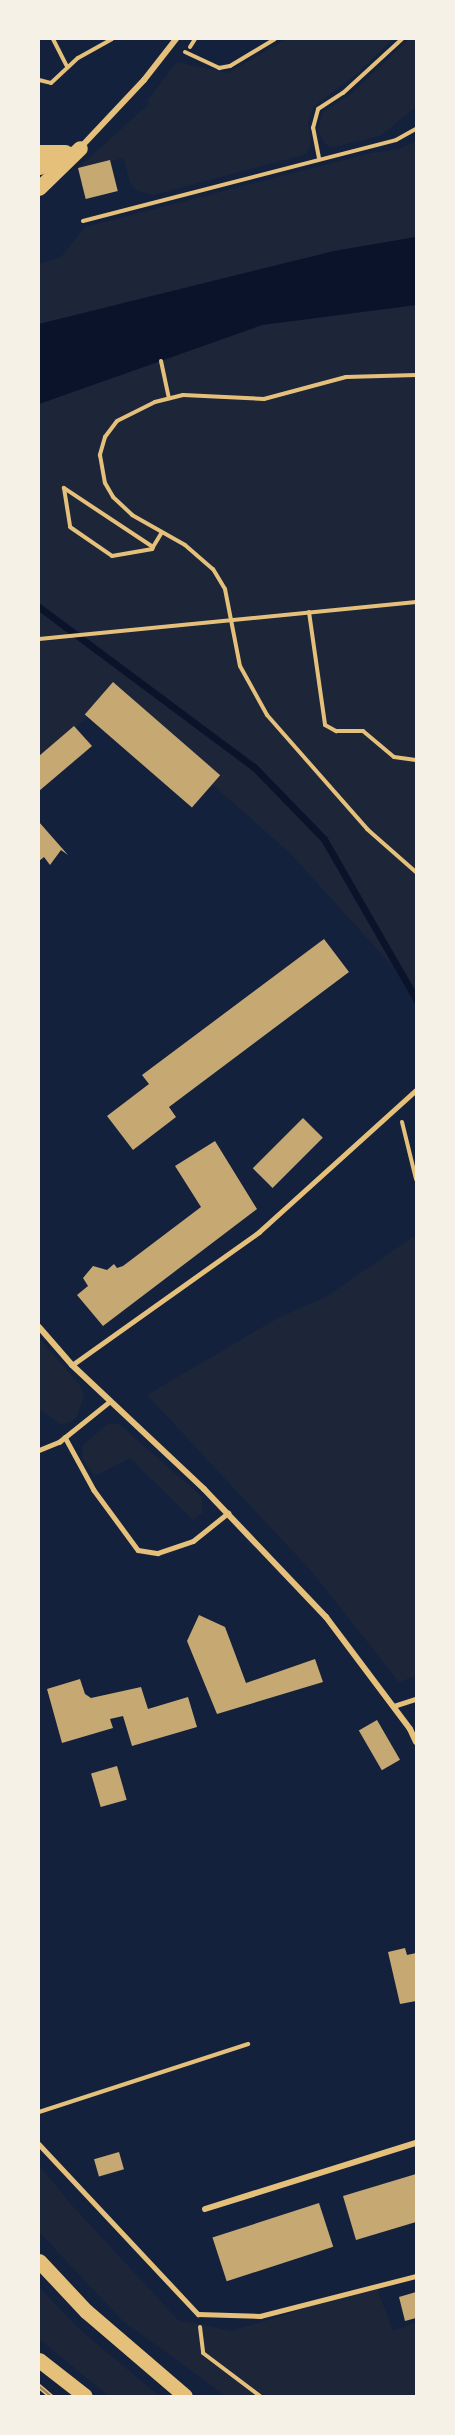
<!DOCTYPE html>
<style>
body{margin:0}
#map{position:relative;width:455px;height:2435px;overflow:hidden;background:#14213d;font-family:"Space Grotesk",sans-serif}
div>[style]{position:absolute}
.green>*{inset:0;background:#1d2539}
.water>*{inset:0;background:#0b132b}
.stream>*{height:7px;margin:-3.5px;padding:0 3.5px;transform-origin:3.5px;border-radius:3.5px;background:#0b132b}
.building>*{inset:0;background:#c6a872;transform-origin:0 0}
.path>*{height:4px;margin:-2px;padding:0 2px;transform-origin:2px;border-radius:2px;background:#e5c07b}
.service>*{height:4.5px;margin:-2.25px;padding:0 2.25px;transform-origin:2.25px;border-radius:2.25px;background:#e5c07b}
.minor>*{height:6px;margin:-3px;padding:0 3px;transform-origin:3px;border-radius:3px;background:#e5c07b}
.primary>*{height:15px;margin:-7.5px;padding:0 7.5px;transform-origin:7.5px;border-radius:7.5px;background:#e5c07b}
.tram>*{height:1.5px;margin:-0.75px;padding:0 0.75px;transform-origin:0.75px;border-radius:0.75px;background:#918062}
span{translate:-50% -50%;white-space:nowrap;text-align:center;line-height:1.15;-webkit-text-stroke:4.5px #f6f1e7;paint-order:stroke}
.frame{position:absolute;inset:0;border:40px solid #f6f1e7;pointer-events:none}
</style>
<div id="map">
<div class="green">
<i style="clip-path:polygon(287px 39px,393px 39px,355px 75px,313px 107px,308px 123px,311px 141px,307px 154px,153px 195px,138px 191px,130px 183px,124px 158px,78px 168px,149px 104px,147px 101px,177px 62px,228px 73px)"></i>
<i style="clip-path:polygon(409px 39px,416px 39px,416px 107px,380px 136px,333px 147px,325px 144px,318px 130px,323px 112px,351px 94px)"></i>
<i style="clip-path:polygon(416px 141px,416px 237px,334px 251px,39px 324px,39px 264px,61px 257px,85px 227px,371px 153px,400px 149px)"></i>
<i style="clip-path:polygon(416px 305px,416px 992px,289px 852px,112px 696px,39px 759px,39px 404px,262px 325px)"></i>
<i style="clip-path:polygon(416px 1235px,416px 1676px,399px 1682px,313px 1573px,147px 1395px,278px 1318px,326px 1297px)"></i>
<i style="clip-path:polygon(39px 1338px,79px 1384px,84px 1395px,77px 1417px,69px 1423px,60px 1424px,39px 1409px)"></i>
<i style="clip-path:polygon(109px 1423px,119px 1424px,202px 1497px,202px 1513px,193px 1520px,130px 1458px,95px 1476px,82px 1458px,83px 1445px)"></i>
<i style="clip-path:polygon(39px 2165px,69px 2202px,178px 2320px,232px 2331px,376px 2286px,393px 2331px,416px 2322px,416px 2396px,226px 2396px,123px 2321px,39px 2232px)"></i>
<i style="clip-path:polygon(39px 2287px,77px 2327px,159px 2396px,109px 2396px,39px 2339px)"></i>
</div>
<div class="water">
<i style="clip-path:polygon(416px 237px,416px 305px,262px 325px,39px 404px,39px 324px,334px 251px)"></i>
</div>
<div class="stream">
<i style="left:39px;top:607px;width:268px;rotate:36.7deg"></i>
<i style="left:254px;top:767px;width:100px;rotate:45.8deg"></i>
<i style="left:324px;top:839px;width:185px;rotate:60.1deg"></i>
</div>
<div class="building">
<i style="left:110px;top:160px;width:32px;height:33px;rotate:76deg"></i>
<i style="left:113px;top:682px;width:142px;height:43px;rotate:41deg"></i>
<i style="clip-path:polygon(74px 726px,92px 746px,39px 791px,39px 756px)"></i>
<i style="clip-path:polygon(39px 822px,68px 855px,61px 850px,50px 865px,44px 857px,39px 861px)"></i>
<i style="clip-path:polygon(324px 939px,349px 972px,169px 1107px,176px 1117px,133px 1150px,107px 1116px,149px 1084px,142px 1075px)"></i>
<i style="left:303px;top:1118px;width:28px;height:71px;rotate:45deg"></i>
<i style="clip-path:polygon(215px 1141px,257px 1209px,103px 1326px,77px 1295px,88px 1286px,83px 1278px,93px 1266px,107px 1270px,114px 1264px,117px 1268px,123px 1266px,201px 1207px,175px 1166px)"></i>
<i style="clip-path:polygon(199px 1615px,225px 1627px,246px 1683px,315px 1659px,323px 1682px,217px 1714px,187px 1641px)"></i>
<i style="clip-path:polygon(80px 1679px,85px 1694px,91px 1698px,141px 1687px,148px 1709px,188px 1697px,197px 1727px,132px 1746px,123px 1716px,110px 1719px,113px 1728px,62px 1743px,47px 1689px)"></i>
<i style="left:377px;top:1720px;width:46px;height:21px;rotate:60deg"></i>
<i style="left:117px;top:1766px;width:35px;height:27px;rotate:74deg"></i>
<i style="clip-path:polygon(405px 1948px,407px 1955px,416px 1953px,416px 2001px,400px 2004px,388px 1952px)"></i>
<i style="left:119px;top:2152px;width:18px;height:26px;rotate:74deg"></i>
<i style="clip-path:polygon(416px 2174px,416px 2222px,356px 2240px,343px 2196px)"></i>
<i style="left:319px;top:2203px;width:46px;height:112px;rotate:72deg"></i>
<i style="clip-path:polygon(416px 2292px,416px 2318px,405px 2321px,399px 2297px)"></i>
</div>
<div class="path">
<i style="left:53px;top:39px;width:31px;rotate:63deg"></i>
<i style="left:190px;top:47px;width:9px;rotate:-58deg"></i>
<i style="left:185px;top:52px;width:38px;rotate:25deg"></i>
<i style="left:219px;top:68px;width:11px;rotate:-10deg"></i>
<i style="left:230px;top:66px;width:52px;rotate:-31deg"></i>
<i style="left:39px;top:80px;width:12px;rotate:14deg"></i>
<i style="left:51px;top:83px;width:37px;rotate:-43deg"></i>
<i style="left:78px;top:58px;width:39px;rotate:-29deg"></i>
<i style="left:319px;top:158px;width:31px;rotate:-101deg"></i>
<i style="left:313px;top:128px;width:20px;rotate:-75deg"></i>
<i style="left:318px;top:109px;width:30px;rotate:-33deg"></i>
<i style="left:343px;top:93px;width:80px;rotate:-42.5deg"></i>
<i style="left:83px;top:221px;width:323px;rotate:-14.5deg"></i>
<i style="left:396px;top:140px;width:23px;rotate:-29deg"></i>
<i style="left:161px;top:361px;width:38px;rotate:78deg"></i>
<i style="left:416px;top:375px;width:70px;rotate:178.4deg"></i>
<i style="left:346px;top:377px;width:85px;rotate:165deg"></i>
<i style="left:264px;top:399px;width:81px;rotate:-177.2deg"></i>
<i style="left:183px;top:395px;width:29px;rotate:166deg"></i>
<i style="left:155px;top:402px;width:42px;rotate:153.4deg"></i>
<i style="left:117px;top:421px;width:20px;rotate:127deg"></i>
<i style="left:105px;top:437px;width:19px;rotate:106deg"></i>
<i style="left:100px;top:455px;width:28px;rotate:80deg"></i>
<i style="left:105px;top:483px;width:16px;rotate:60deg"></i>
<i style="left:113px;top:497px;width:26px;rotate:43deg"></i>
<i style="left:132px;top:515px;width:61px;rotate:29.5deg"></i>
<i style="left:185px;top:545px;width:37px;rotate:41deg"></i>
<i style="left:213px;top:569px;width:23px;rotate:59deg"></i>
<i style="left:225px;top:589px;width:78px;rotate:79deg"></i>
<i style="left:240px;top:666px;width:56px;rotate:61.1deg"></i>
<i style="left:267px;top:715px;width:152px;rotate:48.7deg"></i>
<i style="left:367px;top:829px;width:65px;rotate:41.3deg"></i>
<i style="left:153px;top:547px;width:107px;rotate:-146.5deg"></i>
<i style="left:64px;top:488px;width:39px;rotate:81deg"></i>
<i style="left:70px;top:527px;width:51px;rotate:34.6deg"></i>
<i style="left:112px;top:556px;width:41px;rotate:-9.9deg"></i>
<i style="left:152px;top:549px;width:2px;rotate:-63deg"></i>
<i style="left:153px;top:547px;width:17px;rotate:-59deg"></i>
<i style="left:309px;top:612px;width:114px;rotate:81.9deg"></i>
<i style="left:325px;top:725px;width:13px;rotate:29deg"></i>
<i style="left:336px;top:731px;width:27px"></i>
<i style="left:363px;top:731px;width:40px;rotate:40deg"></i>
<i style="left:394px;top:757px;width:22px;rotate:8deg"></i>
<i style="left:39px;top:639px;width:379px;rotate:-5.6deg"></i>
<i style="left:402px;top:1122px;width:59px;rotate:76.2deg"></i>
<i style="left:39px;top:2112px;width:220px;rotate:-18deg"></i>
<i style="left:200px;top:2327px;width:26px;rotate:83deg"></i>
<i style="left:203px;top:2353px;width:71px;rotate:37deg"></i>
</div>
<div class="service">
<i style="left:72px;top:1365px;width:229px;rotate:-35.4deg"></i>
<i style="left:259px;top:1232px;width:212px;rotate:-42.1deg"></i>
<i style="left:65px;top:1437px;width:60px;rotate:61.3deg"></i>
<i style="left:94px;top:1490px;width:74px;rotate:53.7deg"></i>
<i style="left:138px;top:1550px;width:20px;rotate:9deg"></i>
<i style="left:158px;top:1553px;width:37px;rotate:-19deg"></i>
<i style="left:193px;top:1541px;width:45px;rotate:-38.7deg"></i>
<i style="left:39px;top:1450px;width:22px;rotate:-22deg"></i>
<i style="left:59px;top:1442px;width:64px;rotate:-38.7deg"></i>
<i style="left:394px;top:1706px;width:23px;rotate:-18deg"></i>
<i style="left:39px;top:2144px;width:233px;rotate:46.9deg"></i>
<i style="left:198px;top:2314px;width:62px;rotate:1.8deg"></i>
<i style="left:260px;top:2316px;width:161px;rotate:-14.4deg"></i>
<i style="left:39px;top:2386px;width:16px;rotate:40deg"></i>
</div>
<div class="minor">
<i style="left:81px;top:147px;width:92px;rotate:-46.8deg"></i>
<i style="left:144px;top:80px;width:52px;rotate:-52deg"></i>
<i style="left:39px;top:1327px;width:50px;rotate:49deg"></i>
<i style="left:72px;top:1365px;width:181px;rotate:43.2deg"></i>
<i style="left:204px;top:1489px;width:177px;rotate:46.4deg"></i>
<i style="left:326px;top:1617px;width:140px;rotate:53.1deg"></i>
<i style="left:410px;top:1729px;width:14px;rotate:65deg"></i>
<i style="left:205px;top:2209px;width:221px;rotate:-17.4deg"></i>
</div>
<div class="primary">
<i style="left:39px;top:152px;width:26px"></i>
<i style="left:39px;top:167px;width:34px;rotate:-23deg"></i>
<i style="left:39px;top:188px;width:57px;rotate:-44.3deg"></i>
<i style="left:39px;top:2261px;width:69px;rotate:46.8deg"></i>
<i style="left:86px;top:2311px;width:130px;rotate:40.6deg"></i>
<i style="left:39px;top:2360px;width:58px;rotate:38deg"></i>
</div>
<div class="tram">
<i style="left:39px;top:2386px;width:16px;rotate:40deg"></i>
</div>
<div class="frame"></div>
</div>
